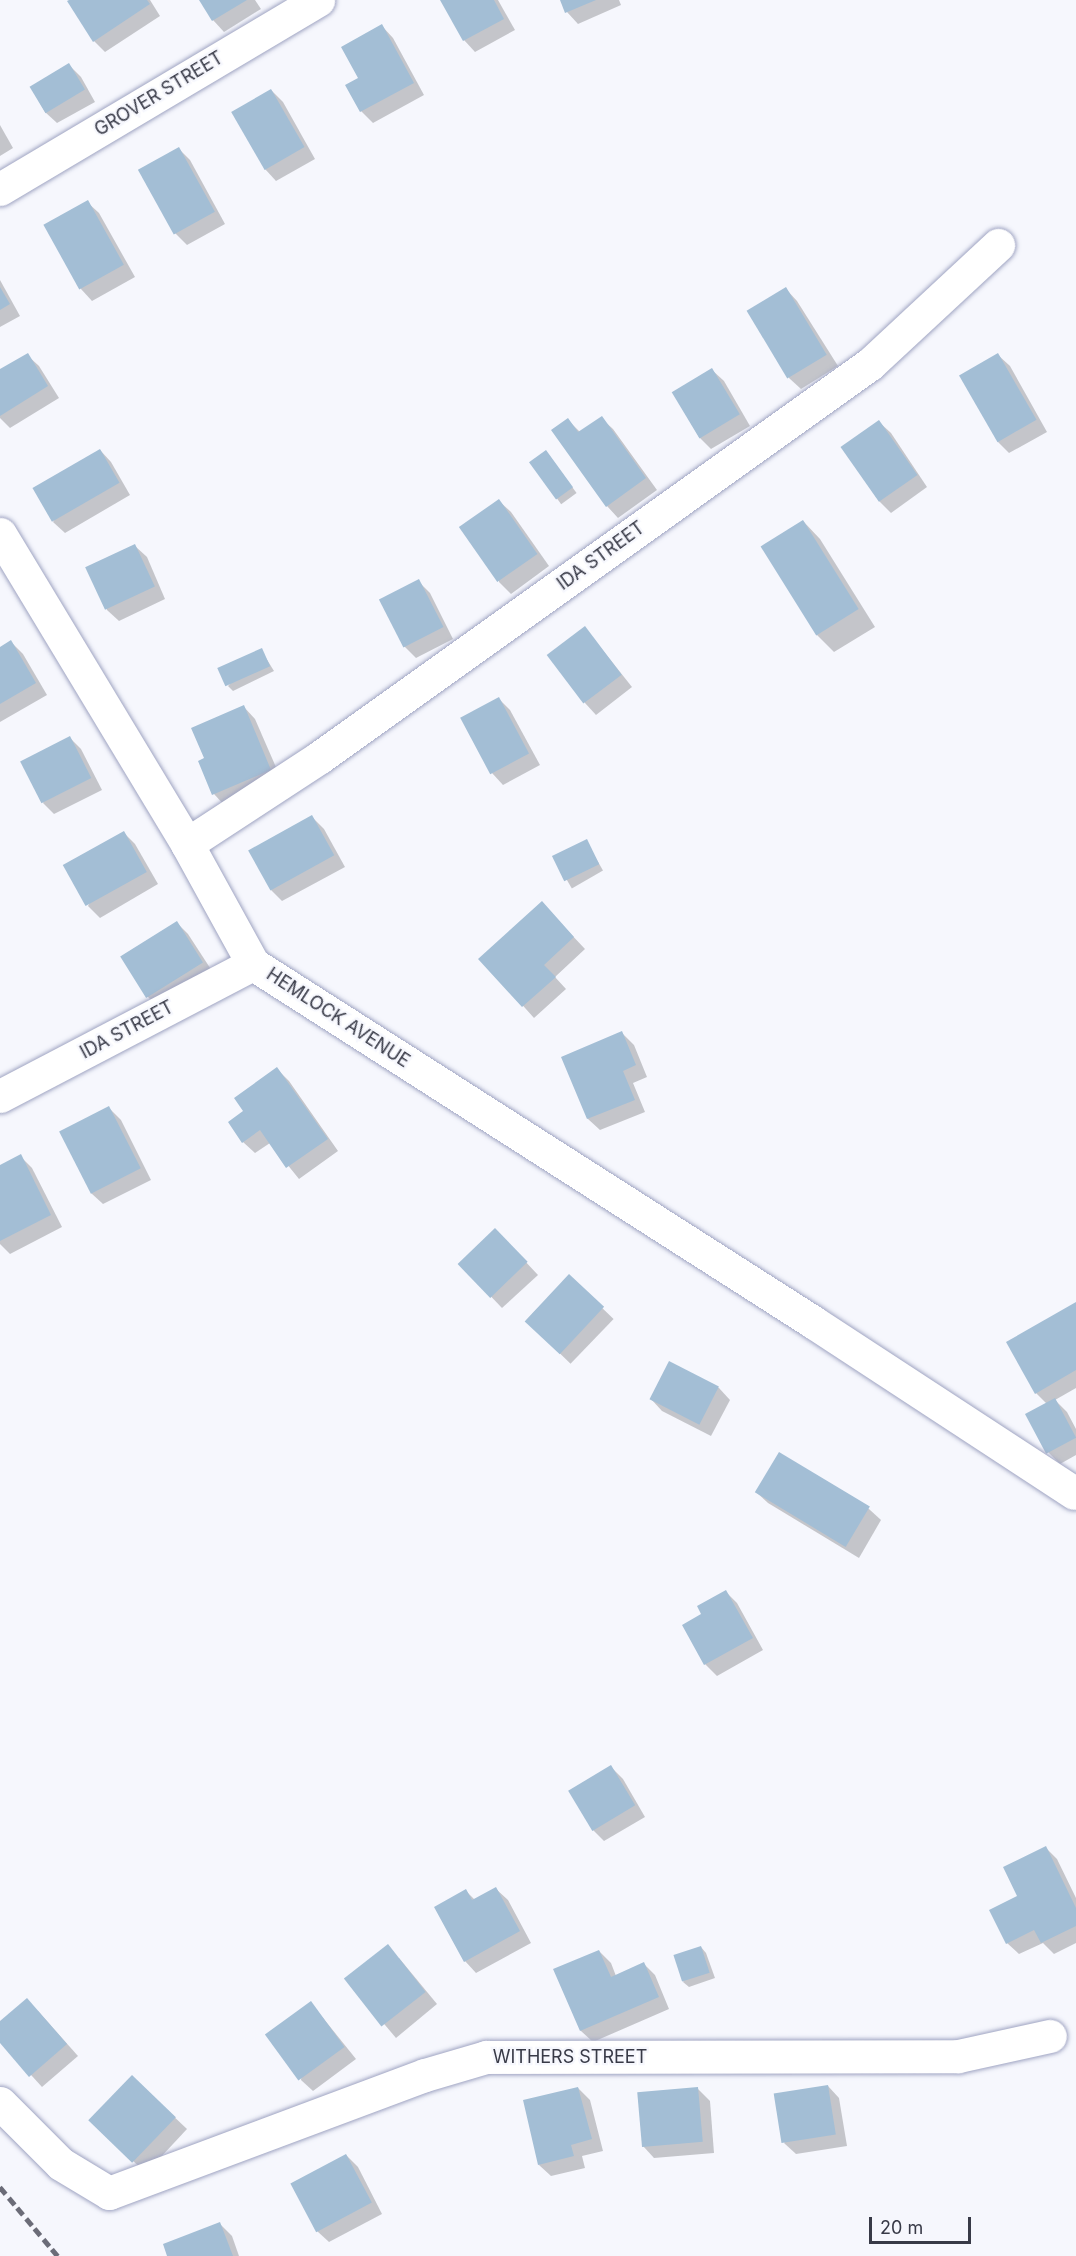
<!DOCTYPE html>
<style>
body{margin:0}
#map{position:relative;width:1076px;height:2256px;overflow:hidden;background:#f6f7fd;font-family:Inter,sans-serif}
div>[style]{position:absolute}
.shadow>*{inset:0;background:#0003;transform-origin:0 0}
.building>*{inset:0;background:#a3bed5;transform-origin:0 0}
.roads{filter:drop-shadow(0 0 2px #9fa4c2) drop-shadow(0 0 2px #9fa4c2)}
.minor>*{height:33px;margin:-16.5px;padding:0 16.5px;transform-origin:16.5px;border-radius:16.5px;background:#fff}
.rail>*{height:4.5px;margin-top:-2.25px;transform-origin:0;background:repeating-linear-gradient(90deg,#6b6c78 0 9px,transparent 0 13.5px)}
span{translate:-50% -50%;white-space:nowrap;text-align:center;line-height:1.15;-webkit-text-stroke:4.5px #f6f7fd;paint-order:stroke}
.street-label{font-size:18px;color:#383a47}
.scale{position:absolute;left:869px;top:2217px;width:102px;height:27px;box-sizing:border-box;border:3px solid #383a47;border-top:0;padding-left:8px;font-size:18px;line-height:21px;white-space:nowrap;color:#383a47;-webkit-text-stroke:4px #f6f7fd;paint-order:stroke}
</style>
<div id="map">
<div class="shadow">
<i style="clip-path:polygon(71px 0,150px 0,160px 16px,105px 52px,94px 41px)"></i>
<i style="clip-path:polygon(201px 0,255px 0,261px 9px,224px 32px,213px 20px)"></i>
<i style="clip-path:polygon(442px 0,498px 0,515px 30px,475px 52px,464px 40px)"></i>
<i style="clip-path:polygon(561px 0,619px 0,621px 5px,578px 24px,567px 12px)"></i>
<i style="clip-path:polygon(382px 26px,393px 38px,424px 95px,373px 123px,361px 111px,360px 79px)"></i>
<i style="clip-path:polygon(69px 65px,81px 77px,95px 102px,57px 123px,45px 112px,31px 87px)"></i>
<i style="clip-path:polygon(271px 90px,283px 102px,315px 159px,276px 181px,265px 169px)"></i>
<i style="clip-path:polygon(0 125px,13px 148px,0 156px)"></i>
<i style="clip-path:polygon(179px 149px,190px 160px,225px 224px,187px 245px,175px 233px,140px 170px)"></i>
<i style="clip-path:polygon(87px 202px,99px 213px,135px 277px,92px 301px,81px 289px)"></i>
<i style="clip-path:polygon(0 280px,20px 316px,0 327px)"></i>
<i style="clip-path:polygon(786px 289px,797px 301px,838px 366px,801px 389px,789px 378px)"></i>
<i style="clip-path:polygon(27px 355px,39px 366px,59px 398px,10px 428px,0 418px,0 371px)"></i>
<i style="clip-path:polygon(998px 355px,1010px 366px,1047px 432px,1009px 453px,998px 442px)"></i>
<i style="clip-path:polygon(712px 370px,724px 381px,750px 426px,711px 449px,699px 437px,674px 393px)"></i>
<i style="clip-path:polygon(601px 418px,613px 429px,657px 490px,618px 518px,607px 506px,568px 420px,581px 433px)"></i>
<i style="clip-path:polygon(879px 422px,891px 433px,927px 487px,891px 513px,879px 501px,842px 447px)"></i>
<i style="clip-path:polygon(100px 450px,111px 462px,130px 495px,65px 533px,53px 522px)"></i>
<i style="left:546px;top:451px;width:52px;height:19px;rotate:54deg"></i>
<i style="clip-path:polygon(499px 501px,511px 512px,549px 566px,511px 594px,499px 582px)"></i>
<i style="clip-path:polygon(803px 521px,820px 539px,875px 627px,834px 652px,817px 635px)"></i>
<i style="clip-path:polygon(135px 546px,147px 557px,165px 599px,119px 621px,107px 610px,88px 568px)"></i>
<i style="clip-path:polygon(418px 581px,430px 593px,453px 639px,416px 658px,404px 646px)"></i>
<i style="clip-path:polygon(585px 628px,632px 687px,596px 715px,585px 703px)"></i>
<i style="clip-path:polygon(11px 642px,23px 654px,47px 695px,0 722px,0 648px)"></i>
<i style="clip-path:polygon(261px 650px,274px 671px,233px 691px,228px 686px)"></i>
<i style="clip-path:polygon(499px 699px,510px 710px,540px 765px,503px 785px,492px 773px)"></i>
<i style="clip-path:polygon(244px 707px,255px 719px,282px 781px,225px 806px,214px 794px)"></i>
<i style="clip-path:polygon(70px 738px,81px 749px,102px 790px,54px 814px,43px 803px)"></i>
<i style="clip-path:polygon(312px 817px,324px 829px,345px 867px,282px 901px,271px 890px)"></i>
<i style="clip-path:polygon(124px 833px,135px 844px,158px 884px,100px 918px,88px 906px)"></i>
<i style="left:586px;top:841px;width:34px;height:36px;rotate:60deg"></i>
<i style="clip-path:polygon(553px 915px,585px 949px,555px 977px,566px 989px,534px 1018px,481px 959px)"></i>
<i style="clip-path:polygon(177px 923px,188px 934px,214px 974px,160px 1009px,148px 997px,123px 958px)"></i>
<i style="clip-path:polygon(622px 1033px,634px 1045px,647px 1077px,633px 1083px,645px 1112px,600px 1130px,588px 1119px,563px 1057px)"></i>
<i style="clip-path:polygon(277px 1069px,289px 1081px,338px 1151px,299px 1179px,270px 1143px,255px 1153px,243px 1142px,245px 1112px)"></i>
<i style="clip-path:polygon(109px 1108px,121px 1120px,151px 1180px,103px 1204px,91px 1193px)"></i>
<i style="clip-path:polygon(20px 1156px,32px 1168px,62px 1227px,10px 1254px,0 1244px,0 1167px)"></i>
<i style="clip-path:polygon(507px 1242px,538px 1275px,502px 1308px,460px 1264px)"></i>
<i style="left:569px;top:1276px;width:62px;height:62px;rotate:44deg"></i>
<i style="clip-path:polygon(1076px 1304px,1076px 1388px,1055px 1400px,1067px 1412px,1076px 1429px,1076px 1455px,1060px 1464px,1048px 1452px,1047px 1404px,1036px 1393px)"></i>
<i style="clip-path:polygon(669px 1363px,719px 1388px,730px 1400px,711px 1436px,662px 1411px,651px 1399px)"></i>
<i style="clip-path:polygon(779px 1454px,869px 1509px,881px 1520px,859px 1558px,768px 1503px,756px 1492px)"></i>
<i style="clip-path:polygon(726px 1592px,737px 1603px,763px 1650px,717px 1676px,705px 1664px,684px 1625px,703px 1615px)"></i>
<i style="clip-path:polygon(611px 1767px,623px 1779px,645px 1817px,604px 1841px,593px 1830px,570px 1791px)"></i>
<i style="clip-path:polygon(1046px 1848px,1057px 1859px,1076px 1898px,1076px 1943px,1054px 1954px,1043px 1943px,1019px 1954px,1007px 1943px,1019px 1897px)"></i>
<i style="clip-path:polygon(496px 1889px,508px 1900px,531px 1943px,476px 1973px,465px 1961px,466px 1891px,475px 1900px)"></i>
<i style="clip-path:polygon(701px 1947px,706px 1953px,715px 1978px,689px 1987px,683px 1982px)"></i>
<i style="clip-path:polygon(599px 1951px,611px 1963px,616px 1976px,644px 1964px,655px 1975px,669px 2009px,593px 2042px,581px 2031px,555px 1970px)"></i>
<i style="clip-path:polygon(399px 1958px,437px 2004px,396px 2038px,347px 1980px)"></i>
<i style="clip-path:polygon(311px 2003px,356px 2059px,313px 2091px,301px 2080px)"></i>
<i style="clip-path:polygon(38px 2011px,78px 2056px,42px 2087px,0 2041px,0 2023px)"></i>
<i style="clip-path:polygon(132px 2077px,187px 2129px,146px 2173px,103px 2133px)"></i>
<i style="clip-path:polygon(828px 2086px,839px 2098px,847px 2146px,796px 2154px,784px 2143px)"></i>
<i style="clip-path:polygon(578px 2088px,590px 2100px,603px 2151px,582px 2156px,585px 2168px,551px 2176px,539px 2165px)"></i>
<i style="clip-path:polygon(698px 2089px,710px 2101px,714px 2153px,654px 2158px,643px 2146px)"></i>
<i style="clip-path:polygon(346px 2155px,358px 2167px,382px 2214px,329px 2242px,317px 2231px)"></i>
<i style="clip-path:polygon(220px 2224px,232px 2236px,239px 2256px,169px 2256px)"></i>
</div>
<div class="building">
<i style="clip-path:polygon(69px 0,147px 0,150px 4px,93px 42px,67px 1px)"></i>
<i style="clip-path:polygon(199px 0,247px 0,212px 21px)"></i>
<i style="clip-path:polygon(440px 0,494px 0,504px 19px,463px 41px)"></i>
<i style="clip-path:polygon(560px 0,596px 0,565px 13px)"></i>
<i style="clip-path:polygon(382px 24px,414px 83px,360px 112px,345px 85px,358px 78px,341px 47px)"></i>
<i style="left:69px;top:63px;width:31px;height:46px;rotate:59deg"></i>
<i style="left:271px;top:89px;width:67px;height:46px;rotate:60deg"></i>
<i style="left:179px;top:147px;width:74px;height:47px;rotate:61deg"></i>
<i style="left:88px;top:200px;width:74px;height:51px;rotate:61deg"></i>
<i style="clip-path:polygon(0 287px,10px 304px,0 310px)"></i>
<i style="left:786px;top:287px;width:79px;height:46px;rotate:59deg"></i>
<i style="clip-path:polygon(28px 353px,48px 386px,0 416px,0 369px)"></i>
<i style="left:998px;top:353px;width:77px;height:45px;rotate:60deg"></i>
<i style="left:712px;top:368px;width:54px;height:47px;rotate:59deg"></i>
<i style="clip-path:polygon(602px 416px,646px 478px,606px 507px,551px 430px,568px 418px,578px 432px)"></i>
<i style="left:879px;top:420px;width:67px;height:47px;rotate:55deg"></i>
<i style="left:100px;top:449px;width:39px;height:78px;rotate:60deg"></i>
<i style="left:546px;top:450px;width:46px;height:21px;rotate:54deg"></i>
<i style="left:499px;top:499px;width:67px;height:49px;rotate:55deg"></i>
<i style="left:803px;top:520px;width:105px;height:50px;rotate:58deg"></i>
<i style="left:135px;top:544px;width:47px;height:55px;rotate:65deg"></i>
<i style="left:419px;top:579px;width:54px;height:45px;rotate:63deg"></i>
<i style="left:585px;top:626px;width:61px;height:48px;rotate:53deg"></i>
<i style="clip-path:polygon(11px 640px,36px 683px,0 704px,0 647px)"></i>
<i style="left:262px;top:648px;width:20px;height:49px;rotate:66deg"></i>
<i style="left:499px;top:697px;width:64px;height:44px;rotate:62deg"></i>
<i style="clip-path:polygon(244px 705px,271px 770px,212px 795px,198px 761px,204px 758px,191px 728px)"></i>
<i style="left:70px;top:736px;width:47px;height:56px;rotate:63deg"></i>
<i style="left:312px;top:815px;width:46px;height:73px;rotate:61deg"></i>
<i style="left:124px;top:831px;width:47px;height:70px;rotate:61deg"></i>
<i style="left:587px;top:839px;width:28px;height:39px;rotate:64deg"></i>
<i style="clip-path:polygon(542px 901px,574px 937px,544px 965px,556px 977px,522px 1007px,478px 959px)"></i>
<i style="left:177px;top:921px;width:49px;height:67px;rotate:58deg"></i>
<i style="clip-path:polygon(622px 1031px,636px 1065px,623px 1071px,635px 1100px,587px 1119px,561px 1057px)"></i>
<i style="clip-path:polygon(277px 1067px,328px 1139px,286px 1168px,260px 1130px,242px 1143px,228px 1122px,243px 1111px,234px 1098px)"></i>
<i style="left:109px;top:1106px;width:70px;height:56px;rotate:63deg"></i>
<i style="clip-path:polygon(21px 1154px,51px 1215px,0 1241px,0 1165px)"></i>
<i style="left:495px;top:1228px;width:47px;height:52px;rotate:46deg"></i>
<i style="left:569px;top:1274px;width:48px;height:65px;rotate:43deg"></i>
<i style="clip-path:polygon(1076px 1302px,1076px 1370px,1035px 1394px,1006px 1342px)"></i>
<i style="left:669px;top:1361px;width:56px;height:43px;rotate:27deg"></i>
<i style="left:1055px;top:1398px;width:45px;height:34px;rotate:62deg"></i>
<i style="left:779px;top:1452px;width:106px;height:47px;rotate:31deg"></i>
<i style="clip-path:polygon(726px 1590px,753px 1638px,704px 1665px,682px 1625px,701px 1614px,697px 1606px)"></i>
<i style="left:611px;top:1765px;width:47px;height:50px;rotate:59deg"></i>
<i style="clip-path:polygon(1046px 1846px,1076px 1908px,1076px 1926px,1041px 1943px,1034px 1930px,1006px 1944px,989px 1910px,1017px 1896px,1003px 1867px)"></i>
<i style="clip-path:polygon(496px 1887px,520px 1931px,464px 1962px,434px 1907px,466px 1889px,472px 1900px)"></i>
<i style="left:388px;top:1944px;width:61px;height:56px;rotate:52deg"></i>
<i style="left:701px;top:1946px;width:28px;height:29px;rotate:72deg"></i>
<i style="clip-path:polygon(599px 1950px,611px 1977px,644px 1962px,659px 1997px,580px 2031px,553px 1969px)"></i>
<i style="clip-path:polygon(27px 1998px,67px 2044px,29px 2077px,0 2043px,0 2021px)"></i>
<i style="left:311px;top:2001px;width:57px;height:57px;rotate:54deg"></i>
<i style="left:132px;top:2075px;width:61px;height:63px;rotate:44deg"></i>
<i style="left:828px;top:2085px;width:50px;height:55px;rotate:81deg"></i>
<i style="clip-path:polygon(578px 2087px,592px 2139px,571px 2145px,574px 2156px,538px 2165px,523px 2100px)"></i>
<i style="left:698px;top:2087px;width:55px;height:61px;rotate:85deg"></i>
<i style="left:346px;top:2154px;width:55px;height:63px;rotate:62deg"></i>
<i style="clip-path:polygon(220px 2222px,233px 2256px,167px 2256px,163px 2244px)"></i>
</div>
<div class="roads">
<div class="minor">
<i style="left:0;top:189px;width:370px;rotate:-30.7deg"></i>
<i style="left:0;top:534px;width:362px;rotate:58.9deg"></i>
<i style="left:187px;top:844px;width:137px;rotate:61.2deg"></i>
<i style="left:253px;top:964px;width:665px;rotate:32.59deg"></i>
<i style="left:813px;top:1322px;width:312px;rotate:33.2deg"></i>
<i style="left:187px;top:844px;width:159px;rotate:-33.2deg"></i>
<i style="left:320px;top:757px;width:676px;rotate:-35.55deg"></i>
<i style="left:870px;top:364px;width:175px;rotate:-42.9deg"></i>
<i style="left:0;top:1096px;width:285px;rotate:-27.6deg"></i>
<i style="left:0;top:2103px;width:86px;rotate:45deg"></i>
<i style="left:61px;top:2164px;width:56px;rotate:31.1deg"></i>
<i style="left:109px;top:2193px;width:337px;rotate:-20.5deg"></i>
<i style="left:425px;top:2075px;width:64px;rotate:-16.4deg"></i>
<i style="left:486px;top:2057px;width:472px;rotate:-0.1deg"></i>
<i style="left:958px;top:2056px;width:94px;rotate:-12.3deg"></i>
</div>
</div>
<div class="rail">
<i style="left:0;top:2187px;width:90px;rotate:50deg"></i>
</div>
<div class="street-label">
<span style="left:159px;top:94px;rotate:-31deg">GROVER STREET</span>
<span style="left:601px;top:556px;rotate:-36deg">IDA STREET</span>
<span style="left:338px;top:1018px;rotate:33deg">HEMLOCK AVENUE</span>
<span style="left:127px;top:1030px;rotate:-28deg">IDA STREET</span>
<span style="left:570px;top:2057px">WITHERS STREET</span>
</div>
<div class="scale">20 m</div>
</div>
